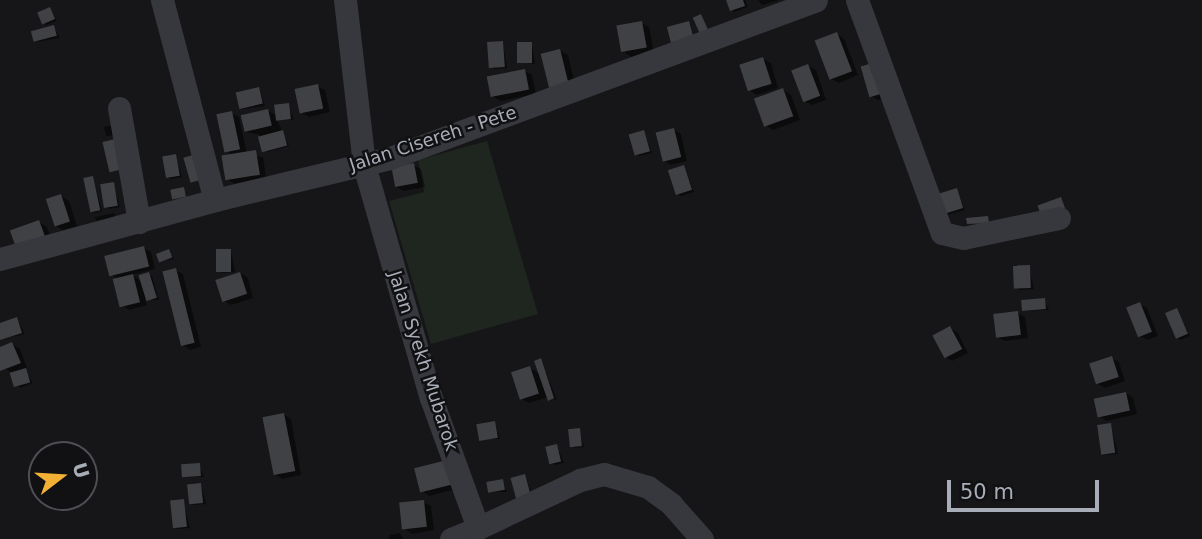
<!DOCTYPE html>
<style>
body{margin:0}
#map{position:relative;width:1202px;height:539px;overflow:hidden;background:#161618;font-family:"DejaVu Sans",sans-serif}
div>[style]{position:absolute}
.green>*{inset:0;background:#1e261f}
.shadow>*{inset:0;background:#0007}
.building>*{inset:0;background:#404145;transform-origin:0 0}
.minor>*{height:23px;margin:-11.5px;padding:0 11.5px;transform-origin:11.5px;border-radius:11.5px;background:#37383d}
span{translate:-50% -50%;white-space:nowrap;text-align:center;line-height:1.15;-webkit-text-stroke:5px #111113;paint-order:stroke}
.street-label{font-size:18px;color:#a8adb8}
.north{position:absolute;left:28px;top:441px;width:70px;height:70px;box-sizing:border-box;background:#111113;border:2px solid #4d4f55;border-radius:50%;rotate:73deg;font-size:19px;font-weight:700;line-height:28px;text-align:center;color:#a8adb8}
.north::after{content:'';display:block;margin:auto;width:24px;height:32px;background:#f2b134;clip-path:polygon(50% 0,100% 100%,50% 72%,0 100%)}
.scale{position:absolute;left:947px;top:480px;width:152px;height:32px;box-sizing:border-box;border:4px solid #a8adb8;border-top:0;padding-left:9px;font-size:21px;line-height:24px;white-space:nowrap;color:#a8adb8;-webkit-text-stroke:5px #111113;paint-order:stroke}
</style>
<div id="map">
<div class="green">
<i style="clip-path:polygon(487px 141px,538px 314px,431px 344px,389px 201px,424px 192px,418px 160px)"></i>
</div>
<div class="shadow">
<i style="clip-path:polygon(728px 0,745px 0,748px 7px,734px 12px)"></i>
<i style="clip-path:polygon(758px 0,777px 0,777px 1px,762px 5px)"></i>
<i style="clip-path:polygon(50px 9px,57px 21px,46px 25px,43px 23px)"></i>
<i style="clip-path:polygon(641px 23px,649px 27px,654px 52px,632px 57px,625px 53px)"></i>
<i style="clip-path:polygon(54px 27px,60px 38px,36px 42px)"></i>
<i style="clip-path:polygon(837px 34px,844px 39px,858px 75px,839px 83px,831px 79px)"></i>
<i style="clip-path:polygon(503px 43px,507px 68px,494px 69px,491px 67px)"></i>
<i style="clip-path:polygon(532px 44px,535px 64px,519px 62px)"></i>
<i style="clip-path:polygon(560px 51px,568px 55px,576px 88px,558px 92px)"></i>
<i style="clip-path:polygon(763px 59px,771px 63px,778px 88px,757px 95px,749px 90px)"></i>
<i style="clip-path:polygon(808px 66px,816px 70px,826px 100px,812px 105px,804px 101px)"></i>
<i style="clip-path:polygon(863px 68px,891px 96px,878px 100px,871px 96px)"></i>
<i style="clip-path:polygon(525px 71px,532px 75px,536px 94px,501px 101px,493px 97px)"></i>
<i style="clip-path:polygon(317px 86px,325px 90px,330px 112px,309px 117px,302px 113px)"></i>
<i style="clip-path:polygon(259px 89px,265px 106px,241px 109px)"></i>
<i style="clip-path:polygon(783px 90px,791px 95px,800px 120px,773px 130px,765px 125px)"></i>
<i style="clip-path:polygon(288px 105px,294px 120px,276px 118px,289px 146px,267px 152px,260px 135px,247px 132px,268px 111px,277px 116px)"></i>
<i style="clip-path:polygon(231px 113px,239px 117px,247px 154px,263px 157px,266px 178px,235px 184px,228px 180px,234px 156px,226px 151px)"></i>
<i style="clip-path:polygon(118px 124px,123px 135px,106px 136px,104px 127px)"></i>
<i style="clip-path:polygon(674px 130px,681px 134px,687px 161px,671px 165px,664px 161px)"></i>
<i style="clip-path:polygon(644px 132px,652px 153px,639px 156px,636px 154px)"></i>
<i style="clip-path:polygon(175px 156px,182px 177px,170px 179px,167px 177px)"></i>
<i style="clip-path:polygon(413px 165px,421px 169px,425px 187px,404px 191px,396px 187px)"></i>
<i style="clip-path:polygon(684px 167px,694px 192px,681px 196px,678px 194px)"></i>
<i style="clip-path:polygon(93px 178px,102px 211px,94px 213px,91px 211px)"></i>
<i style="clip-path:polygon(113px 183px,120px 207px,109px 209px,105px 207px)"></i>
<i style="clip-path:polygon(956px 190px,965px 210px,947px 215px,944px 213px)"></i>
<i style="clip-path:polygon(61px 196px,69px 201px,77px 226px,63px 230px,56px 226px)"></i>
<i style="clip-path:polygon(114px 213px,118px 222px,97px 224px,95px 217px)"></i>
<i style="clip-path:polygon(39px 222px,47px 227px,53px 243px,26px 253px)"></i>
<i style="clip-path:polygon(144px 248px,151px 252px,155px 269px,131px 275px,142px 281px,147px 273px,152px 276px,159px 300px,145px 299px,147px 305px,129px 310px,122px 305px,119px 279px,110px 274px)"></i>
<i style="clip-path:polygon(168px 250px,174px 259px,160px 261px)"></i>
<i style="clip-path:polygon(231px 250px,235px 272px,222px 273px,219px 271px)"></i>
<i style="clip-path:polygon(1029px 267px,1034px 289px,1020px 290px,1017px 288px)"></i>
<i style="clip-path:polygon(175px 270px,183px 274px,201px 347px,190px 350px,183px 345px)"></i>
<i style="clip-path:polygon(240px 273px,248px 278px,253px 298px,231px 305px,223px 300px)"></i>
<i style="clip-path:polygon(1044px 300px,1049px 310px,1025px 311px)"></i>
<i style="clip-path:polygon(1139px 304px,1147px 308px,1158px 336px,1147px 340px,1140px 336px)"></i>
<i style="clip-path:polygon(1177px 310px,1190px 336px,1181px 340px,1178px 338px)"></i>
<i style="clip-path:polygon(1018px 313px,1025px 317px,1028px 338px,1005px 341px,997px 337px)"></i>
<i style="clip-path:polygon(17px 319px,25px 334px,1px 339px,0 324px)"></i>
<i style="clip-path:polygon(950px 328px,958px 333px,968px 353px,952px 361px,945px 357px)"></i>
<i style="clip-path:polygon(12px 344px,20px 349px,27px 368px,23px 369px,33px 383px,20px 388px,12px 373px,0 365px,0 349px)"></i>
<i style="clip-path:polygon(1111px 358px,1119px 362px,1125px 381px,1105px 388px,1098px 384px)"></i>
<i style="clip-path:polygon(541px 360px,557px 400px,548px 397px,529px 403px,521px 399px,530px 368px,540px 374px)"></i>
<i style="clip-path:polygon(1126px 393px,1133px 398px,1137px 414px,1107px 421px,1100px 417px)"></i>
<i style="clip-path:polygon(283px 414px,291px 419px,301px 475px,282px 479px,275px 474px)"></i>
<i style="clip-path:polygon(495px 423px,500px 439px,479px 439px)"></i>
<i style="clip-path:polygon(1111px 425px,1118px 454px,1105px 455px,1102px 454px)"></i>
<i style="clip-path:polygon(579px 430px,584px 447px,575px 448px,572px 446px)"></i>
<i style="clip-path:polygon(557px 446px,564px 463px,554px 465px,551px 463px)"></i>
<i style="clip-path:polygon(199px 465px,204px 477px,184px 477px)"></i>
<i style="clip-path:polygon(416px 470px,464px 487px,429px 496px,422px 491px)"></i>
<i style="clip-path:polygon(525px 476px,533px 497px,521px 500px)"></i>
<i style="clip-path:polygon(502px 481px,507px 492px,489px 492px)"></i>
<i style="clip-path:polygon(201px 484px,206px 504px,194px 505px,191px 503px)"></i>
<i style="clip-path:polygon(183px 501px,190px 528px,178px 529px,175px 528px)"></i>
<i style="clip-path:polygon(423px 502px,431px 506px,434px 530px,412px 534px,405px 529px)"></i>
<i style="clip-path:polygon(400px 533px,403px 539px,389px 539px,389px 535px)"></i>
</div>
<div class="building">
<i style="clip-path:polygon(726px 0,743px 0,745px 6px,730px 11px)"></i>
<i style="left:50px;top:7px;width:13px;height:14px;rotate:67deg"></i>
<i style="left:701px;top:14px;width:17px;height:9px;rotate:66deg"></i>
<i style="left:642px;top:21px;width:27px;height:26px;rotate:80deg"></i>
<i style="left:689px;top:21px;width:16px;height:23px;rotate:75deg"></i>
<i style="left:54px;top:25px;width:11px;height:24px;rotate:75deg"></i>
<i style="left:837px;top:32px;width:42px;height:24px;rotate:69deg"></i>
<i style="left:503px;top:41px;width:26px;height:16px;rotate:86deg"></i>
<i style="left:517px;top:42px;width:15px;height:21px"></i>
<i style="left:560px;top:49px;width:37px;height:20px;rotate:76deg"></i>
<i style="left:763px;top:57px;width:28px;height:25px;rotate:72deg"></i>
<i style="left:876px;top:62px;width:32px;height:16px;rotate:74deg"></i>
<i style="left:808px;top:64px;width:34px;height:18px;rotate:69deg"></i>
<i style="left:525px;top:69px;width:21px;height:39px;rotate:79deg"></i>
<i style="left:318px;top:84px;width:25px;height:24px;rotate:78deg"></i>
<i style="left:259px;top:87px;width:17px;height:24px;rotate:77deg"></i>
<i style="left:783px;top:88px;width:30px;height:31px;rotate:70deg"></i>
<i style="left:289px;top:103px;width:16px;height:15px;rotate:83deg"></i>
<i style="left:268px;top:109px;width:17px;height:28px;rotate:77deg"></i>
<i style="left:232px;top:111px;width:39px;height:16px;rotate:78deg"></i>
<i style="left:674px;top:128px;width:30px;height:19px;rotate:76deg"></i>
<i style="left:283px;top:130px;width:16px;height:26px;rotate:75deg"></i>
<i style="left:644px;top:130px;width:22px;height:16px;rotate:74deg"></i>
<i style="left:120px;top:138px;width:31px;height:18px;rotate:77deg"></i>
<i style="left:256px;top:150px;width:25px;height:35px;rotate:81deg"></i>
<i style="left:176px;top:154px;width:22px;height:14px;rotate:80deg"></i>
<i style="left:193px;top:155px;width:26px;height:10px;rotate:74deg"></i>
<i style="left:414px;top:163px;width:20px;height:23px;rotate:79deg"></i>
<i style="left:684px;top:165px;width:26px;height:17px;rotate:72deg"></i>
<i style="left:93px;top:176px;width:35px;height:10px;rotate:78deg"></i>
<i style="left:114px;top:182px;width:24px;height:14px;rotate:81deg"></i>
<i style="left:184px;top:187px;width:10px;height:14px;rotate:79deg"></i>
<i style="left:957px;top:188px;width:21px;height:22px;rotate:73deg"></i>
<i style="left:61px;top:194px;width:29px;height:16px;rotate:72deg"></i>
<i style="left:1061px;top:197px;width:12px;height:25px;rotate:70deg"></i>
<i style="clip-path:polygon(988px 216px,989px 223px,967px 224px,966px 218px)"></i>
<i style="left:39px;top:220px;width:20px;height:31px;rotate:70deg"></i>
<i style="left:144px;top:246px;width:21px;height:41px;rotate:76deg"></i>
<i style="left:169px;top:249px;width:9px;height:14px;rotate:69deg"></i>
<i style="left:216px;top:249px;width:15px;height:23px"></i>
<i style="left:1030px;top:265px;width:23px;height:17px;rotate:88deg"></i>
<i style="left:176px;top:268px;width:77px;height:14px;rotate:76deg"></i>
<i style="left:149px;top:272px;width:27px;height:11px;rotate:73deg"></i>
<i style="left:240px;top:272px;width:23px;height:26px;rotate:72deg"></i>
<i style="left:133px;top:274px;width:29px;height:21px;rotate:76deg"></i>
<i style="left:1045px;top:298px;width:11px;height:24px;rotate:85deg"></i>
<i style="left:1140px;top:302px;width:32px;height:15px;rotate:68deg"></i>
<i style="left:1177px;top:308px;width:28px;height:13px;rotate:67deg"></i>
<i style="left:1018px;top:311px;width:24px;height:25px;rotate:83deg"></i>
<i style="clip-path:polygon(17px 317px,22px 333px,0 340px,0 323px)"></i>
<i style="left:950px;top:326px;width:26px;height:20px;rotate:62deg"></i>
<i style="clip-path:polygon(12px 342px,21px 363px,0 371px,0 347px)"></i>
<i style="left:1112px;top:356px;width:22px;height:24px;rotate:72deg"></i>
<i style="clip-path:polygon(541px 358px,554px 398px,548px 401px,534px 361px)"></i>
<i style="left:530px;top:366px;width:29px;height:20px;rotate:72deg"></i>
<i style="left:26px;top:368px;width:15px;height:17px;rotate:74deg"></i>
<i style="left:1126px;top:392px;width:19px;height:33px;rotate:78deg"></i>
<i style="left:284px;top:413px;width:59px;height:22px;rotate:79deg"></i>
<i style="left:495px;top:421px;width:17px;height:19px;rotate:80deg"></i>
<i style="left:1111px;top:423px;width:30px;height:14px;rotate:82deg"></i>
<i style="left:580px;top:428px;width:18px;height:12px;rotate:84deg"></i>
<i style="left:557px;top:444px;width:18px;height:12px;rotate:77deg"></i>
<i style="left:451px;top:459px;width:25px;height:38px;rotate:76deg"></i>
<i style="left:200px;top:463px;width:13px;height:19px;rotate:86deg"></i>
<i style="left:525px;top:474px;width:23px;height:15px;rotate:75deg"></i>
<i style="left:503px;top:479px;width:11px;height:17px;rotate:80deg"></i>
<i style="left:201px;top:483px;width:20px;height:14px;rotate:84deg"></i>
<i style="left:184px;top:499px;width:28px;height:14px;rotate:84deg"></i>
<i style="left:424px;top:500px;width:27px;height:25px;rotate:84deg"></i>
</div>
<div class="minor">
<i style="left:162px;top:0;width:207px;rotate:75.2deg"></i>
<i style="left:345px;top:0;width:166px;rotate:83.4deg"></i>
<i style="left:364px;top:165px;width:242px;rotate:74deg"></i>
<i style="left:431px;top:398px;width:138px;rotate:70.1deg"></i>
<i style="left:478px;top:528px;width:29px;rotate:158deg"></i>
<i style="left:857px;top:0;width:248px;rotate:70deg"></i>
<i style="left:942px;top:233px;width:22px;rotate:13deg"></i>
<i style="left:963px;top:238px;width:98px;rotate:-11.8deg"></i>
<i style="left:119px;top:108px;width:116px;rotate:80deg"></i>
<i style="left:0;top:259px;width:223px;rotate:-15.3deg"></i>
<i style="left:215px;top:200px;width:180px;rotate:-13.5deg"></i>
<i style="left:390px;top:158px;width:454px;rotate:-20.3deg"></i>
<i style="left:478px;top:528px;width:113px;rotate:-25.2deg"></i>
<i style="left:580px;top:480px;width:25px;rotate:-14deg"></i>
<i style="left:604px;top:474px;width:46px;rotate:16.5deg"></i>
<i style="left:648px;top:487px;width:29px;rotate:36deg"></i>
<i style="left:671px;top:504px;width:47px;rotate:48.5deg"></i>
</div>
<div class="street-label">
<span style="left:433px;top:139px;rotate:-18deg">Jalan Cisereh - Pete</span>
<span style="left:423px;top:361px;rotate:72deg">Jalan Syekh Mubarok</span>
</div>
<div class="north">U</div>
<div class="scale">50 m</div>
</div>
